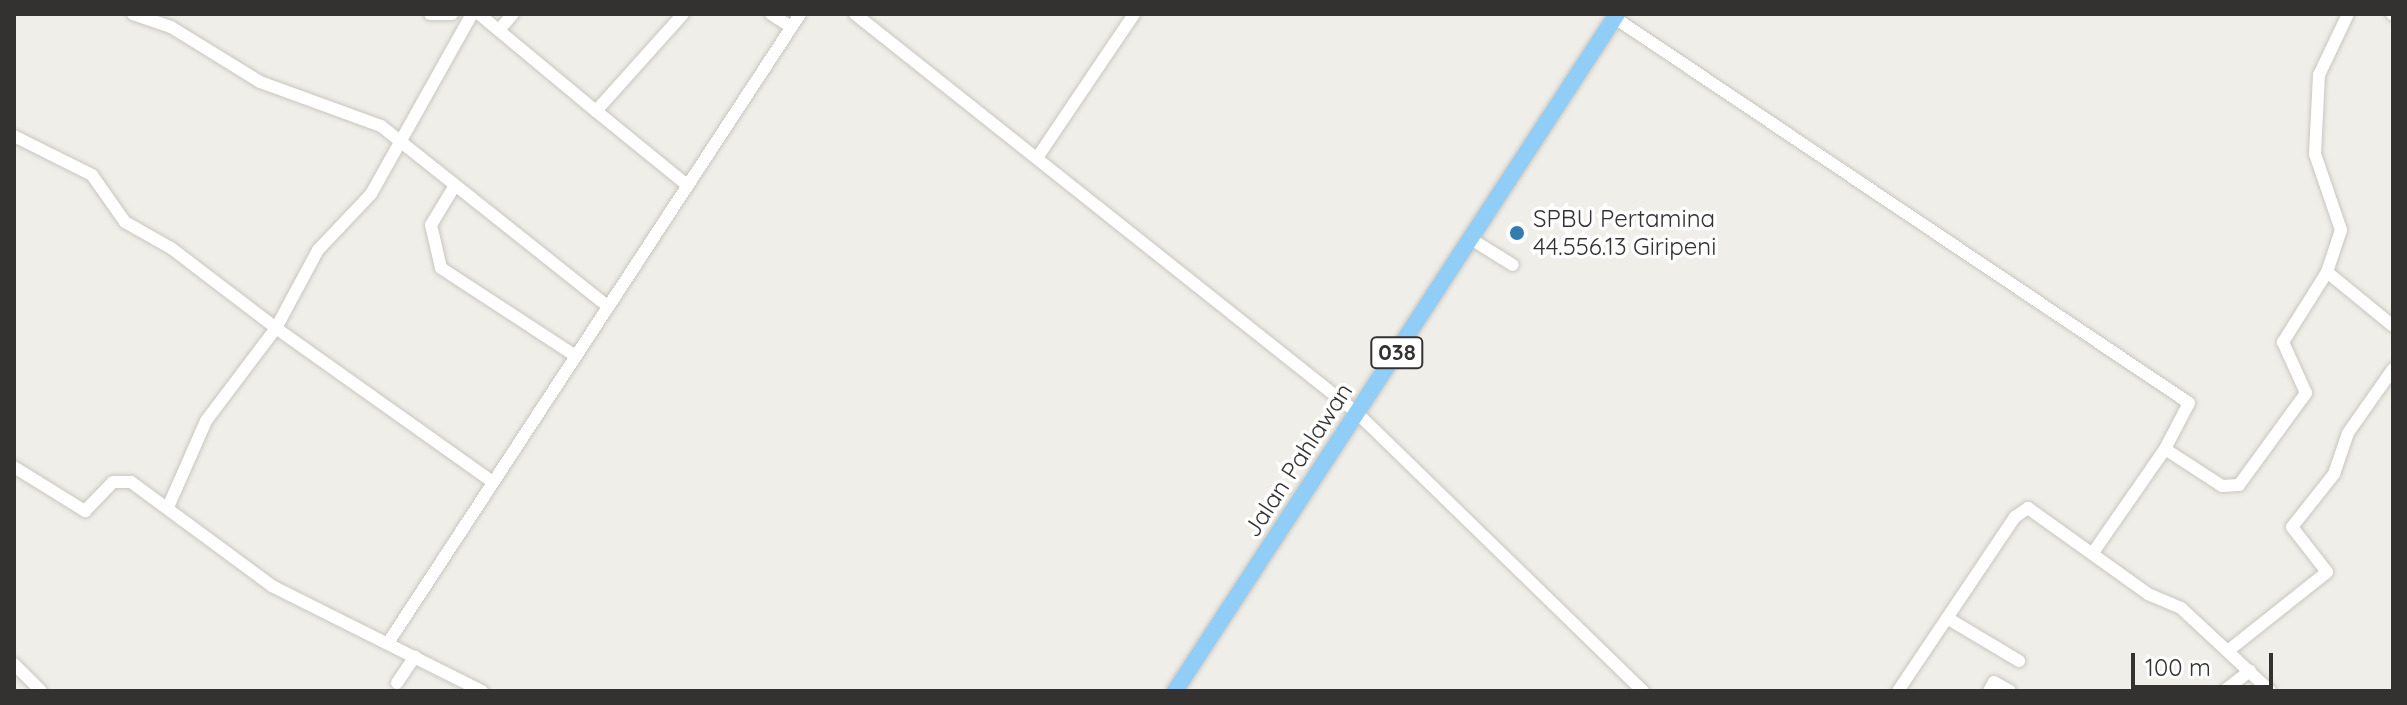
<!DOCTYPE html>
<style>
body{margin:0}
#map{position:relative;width:2407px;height:705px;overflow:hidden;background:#f0eee8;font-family:Quicksand,sans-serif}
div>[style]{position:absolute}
.roads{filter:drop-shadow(0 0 2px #c8c6c0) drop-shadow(0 0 2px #c8c6c0)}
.minor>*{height:12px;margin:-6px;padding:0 6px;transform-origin:6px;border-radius:6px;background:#fff}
.major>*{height:16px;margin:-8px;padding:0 8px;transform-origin:8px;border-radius:8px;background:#90cef7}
.dots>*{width:22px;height:22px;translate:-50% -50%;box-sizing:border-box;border:4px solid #fff;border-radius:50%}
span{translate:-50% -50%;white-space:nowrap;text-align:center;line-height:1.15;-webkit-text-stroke:7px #fff;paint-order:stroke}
.shield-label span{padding:2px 6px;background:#fff;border:2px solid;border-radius:6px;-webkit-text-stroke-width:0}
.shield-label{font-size:22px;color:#333230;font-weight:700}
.poi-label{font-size:24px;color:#333230}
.left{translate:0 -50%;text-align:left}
.street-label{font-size:24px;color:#333230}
.frame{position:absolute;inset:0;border:16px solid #333230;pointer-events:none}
.scale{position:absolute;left:2131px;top:653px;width:142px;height:36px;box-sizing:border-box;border:4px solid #333230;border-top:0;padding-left:10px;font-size:24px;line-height:28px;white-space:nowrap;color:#333230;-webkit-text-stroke:6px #fff;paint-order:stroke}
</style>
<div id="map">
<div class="roads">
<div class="minor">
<i style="left:133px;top:14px;width:40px;rotate:18.9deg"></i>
<i style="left:171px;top:27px;width:105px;rotate:31.7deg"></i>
<i style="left:260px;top:82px;width:129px;rotate:20deg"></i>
<i style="left:381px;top:126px;width:289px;rotate:38.5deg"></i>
<i style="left:430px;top:14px;width:22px"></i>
<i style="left:472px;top:14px;width:206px;rotate:119.3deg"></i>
<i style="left:371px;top:194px;width:77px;rotate:133.4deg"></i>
<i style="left:318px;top:250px;width:89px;rotate:118.3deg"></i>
<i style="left:276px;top:328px;width:264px;rotate:35.4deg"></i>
<i style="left:479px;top:14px;width:152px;rotate:39.7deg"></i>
<i style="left:596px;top:111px;width:130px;rotate:-48.1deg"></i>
<i style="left:771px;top:14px;width:24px;rotate:33deg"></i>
<i style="left:855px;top:14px;width:641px;rotate:38.48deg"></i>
<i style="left:1357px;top:413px;width:399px;rotate:44.2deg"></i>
<i style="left:2348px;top:14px;width:68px;rotate:115.4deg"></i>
<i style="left:2319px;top:75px;width:79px;rotate:92.9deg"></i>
<i style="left:2315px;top:154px;width:80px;rotate:71.1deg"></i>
<i style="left:2341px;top:230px;width:44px;rotate:108.4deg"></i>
<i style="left:2327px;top:272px;width:85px;rotate:39.3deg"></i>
<i style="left:2392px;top:14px;width:1px;rotate:45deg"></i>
<i style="left:1615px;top:18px;width:691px;rotate:33.85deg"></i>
<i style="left:2189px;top:403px;width:52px;rotate:117.6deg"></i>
<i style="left:2165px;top:449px;width:124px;rotate:124.8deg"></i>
<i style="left:499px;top:30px;width:21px;rotate:-49deg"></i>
<i style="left:596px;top:111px;width:117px;rotate:39.1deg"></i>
<i style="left:14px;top:136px;width:87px;rotate:26.6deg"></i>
<i style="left:92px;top:175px;width:57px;rotate:54.9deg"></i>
<i style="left:125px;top:222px;width:53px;rotate:29.5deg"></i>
<i style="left:171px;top:248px;width:132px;rotate:37.3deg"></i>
<i style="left:276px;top:328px;width:116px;rotate:127deg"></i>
<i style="left:206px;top:421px;width:94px;rotate:113.8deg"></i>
<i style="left:1039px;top:155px;width:170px;rotate:-56deg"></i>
<i style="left:454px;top:187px;width:44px;rotate:121.2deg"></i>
<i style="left:431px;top:225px;width:44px;rotate:76.9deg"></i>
<i style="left:441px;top:268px;width:159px;rotate:33.2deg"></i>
<i style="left:1471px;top:239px;width:49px;rotate:31.8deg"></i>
<i style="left:2165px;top:449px;width:68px;rotate:33deg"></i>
<i style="left:2222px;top:486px;width:17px;rotate:-3deg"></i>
<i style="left:2239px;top:485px;width:114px;rotate:-53.9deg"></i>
<i style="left:2306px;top:393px;width:56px;rotate:-114.3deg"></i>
<i style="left:2283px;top:342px;width:83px;rotate:-57.8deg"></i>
<i style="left:14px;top:467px;width:84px;rotate:31.8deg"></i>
<i style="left:85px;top:511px;width:40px;rotate:-46deg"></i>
<i style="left:113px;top:482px;width:18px"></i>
<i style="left:131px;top:482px;width:175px;rotate:36.4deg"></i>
<i style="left:272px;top:586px;width:235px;rotate:26.6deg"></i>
<i style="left:1947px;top:618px;width:84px;rotate:30.8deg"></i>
<i style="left:388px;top:643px;width:752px;rotate:-56.77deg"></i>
<i style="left:2229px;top:650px;width:125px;rotate:-38.5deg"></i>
<i style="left:2327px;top:572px;width:57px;rotate:-127.9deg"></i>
<i style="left:2292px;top:527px;width:68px;rotate:-51.6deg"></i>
<i style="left:2334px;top:474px;width:43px;rotate:-71.1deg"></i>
<i style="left:2348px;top:433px;width:78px;rotate:-54.9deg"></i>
<i style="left:14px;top:664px;width:38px;rotate:45deg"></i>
<i style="left:397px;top:683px;width:32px;rotate:-56deg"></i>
<i style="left:1898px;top:691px;width:210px;rotate:-56.1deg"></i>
<i style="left:2015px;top:517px;width:16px;rotate:-35deg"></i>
<i style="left:2028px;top:508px;width:148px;rotate:35.6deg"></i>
<i style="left:2148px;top:594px;width:36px;rotate:23deg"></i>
<i style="left:2181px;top:608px;width:122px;rotate:43deg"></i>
<i style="left:1989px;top:691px;width:10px;rotate:-61deg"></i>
<i style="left:1994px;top:682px;width:18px;rotate:29deg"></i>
<i style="left:2224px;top:691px;width:33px;rotate:-38deg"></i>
</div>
<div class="major">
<i style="left:1175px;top:691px;width:809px;rotate:-56.86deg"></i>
</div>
</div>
<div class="dots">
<i style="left:1517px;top:233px;background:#317db0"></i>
</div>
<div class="shield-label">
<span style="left:1397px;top:353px">038</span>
</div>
<div class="poi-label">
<span class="left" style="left:1533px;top:233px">SPBU Pertamina<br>44.556.13 Giripeni</span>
</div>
<div class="street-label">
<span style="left:1298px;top:460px;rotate:-57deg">Jalan Pahlawan</span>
</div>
<div class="frame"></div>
<div class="scale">100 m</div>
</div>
